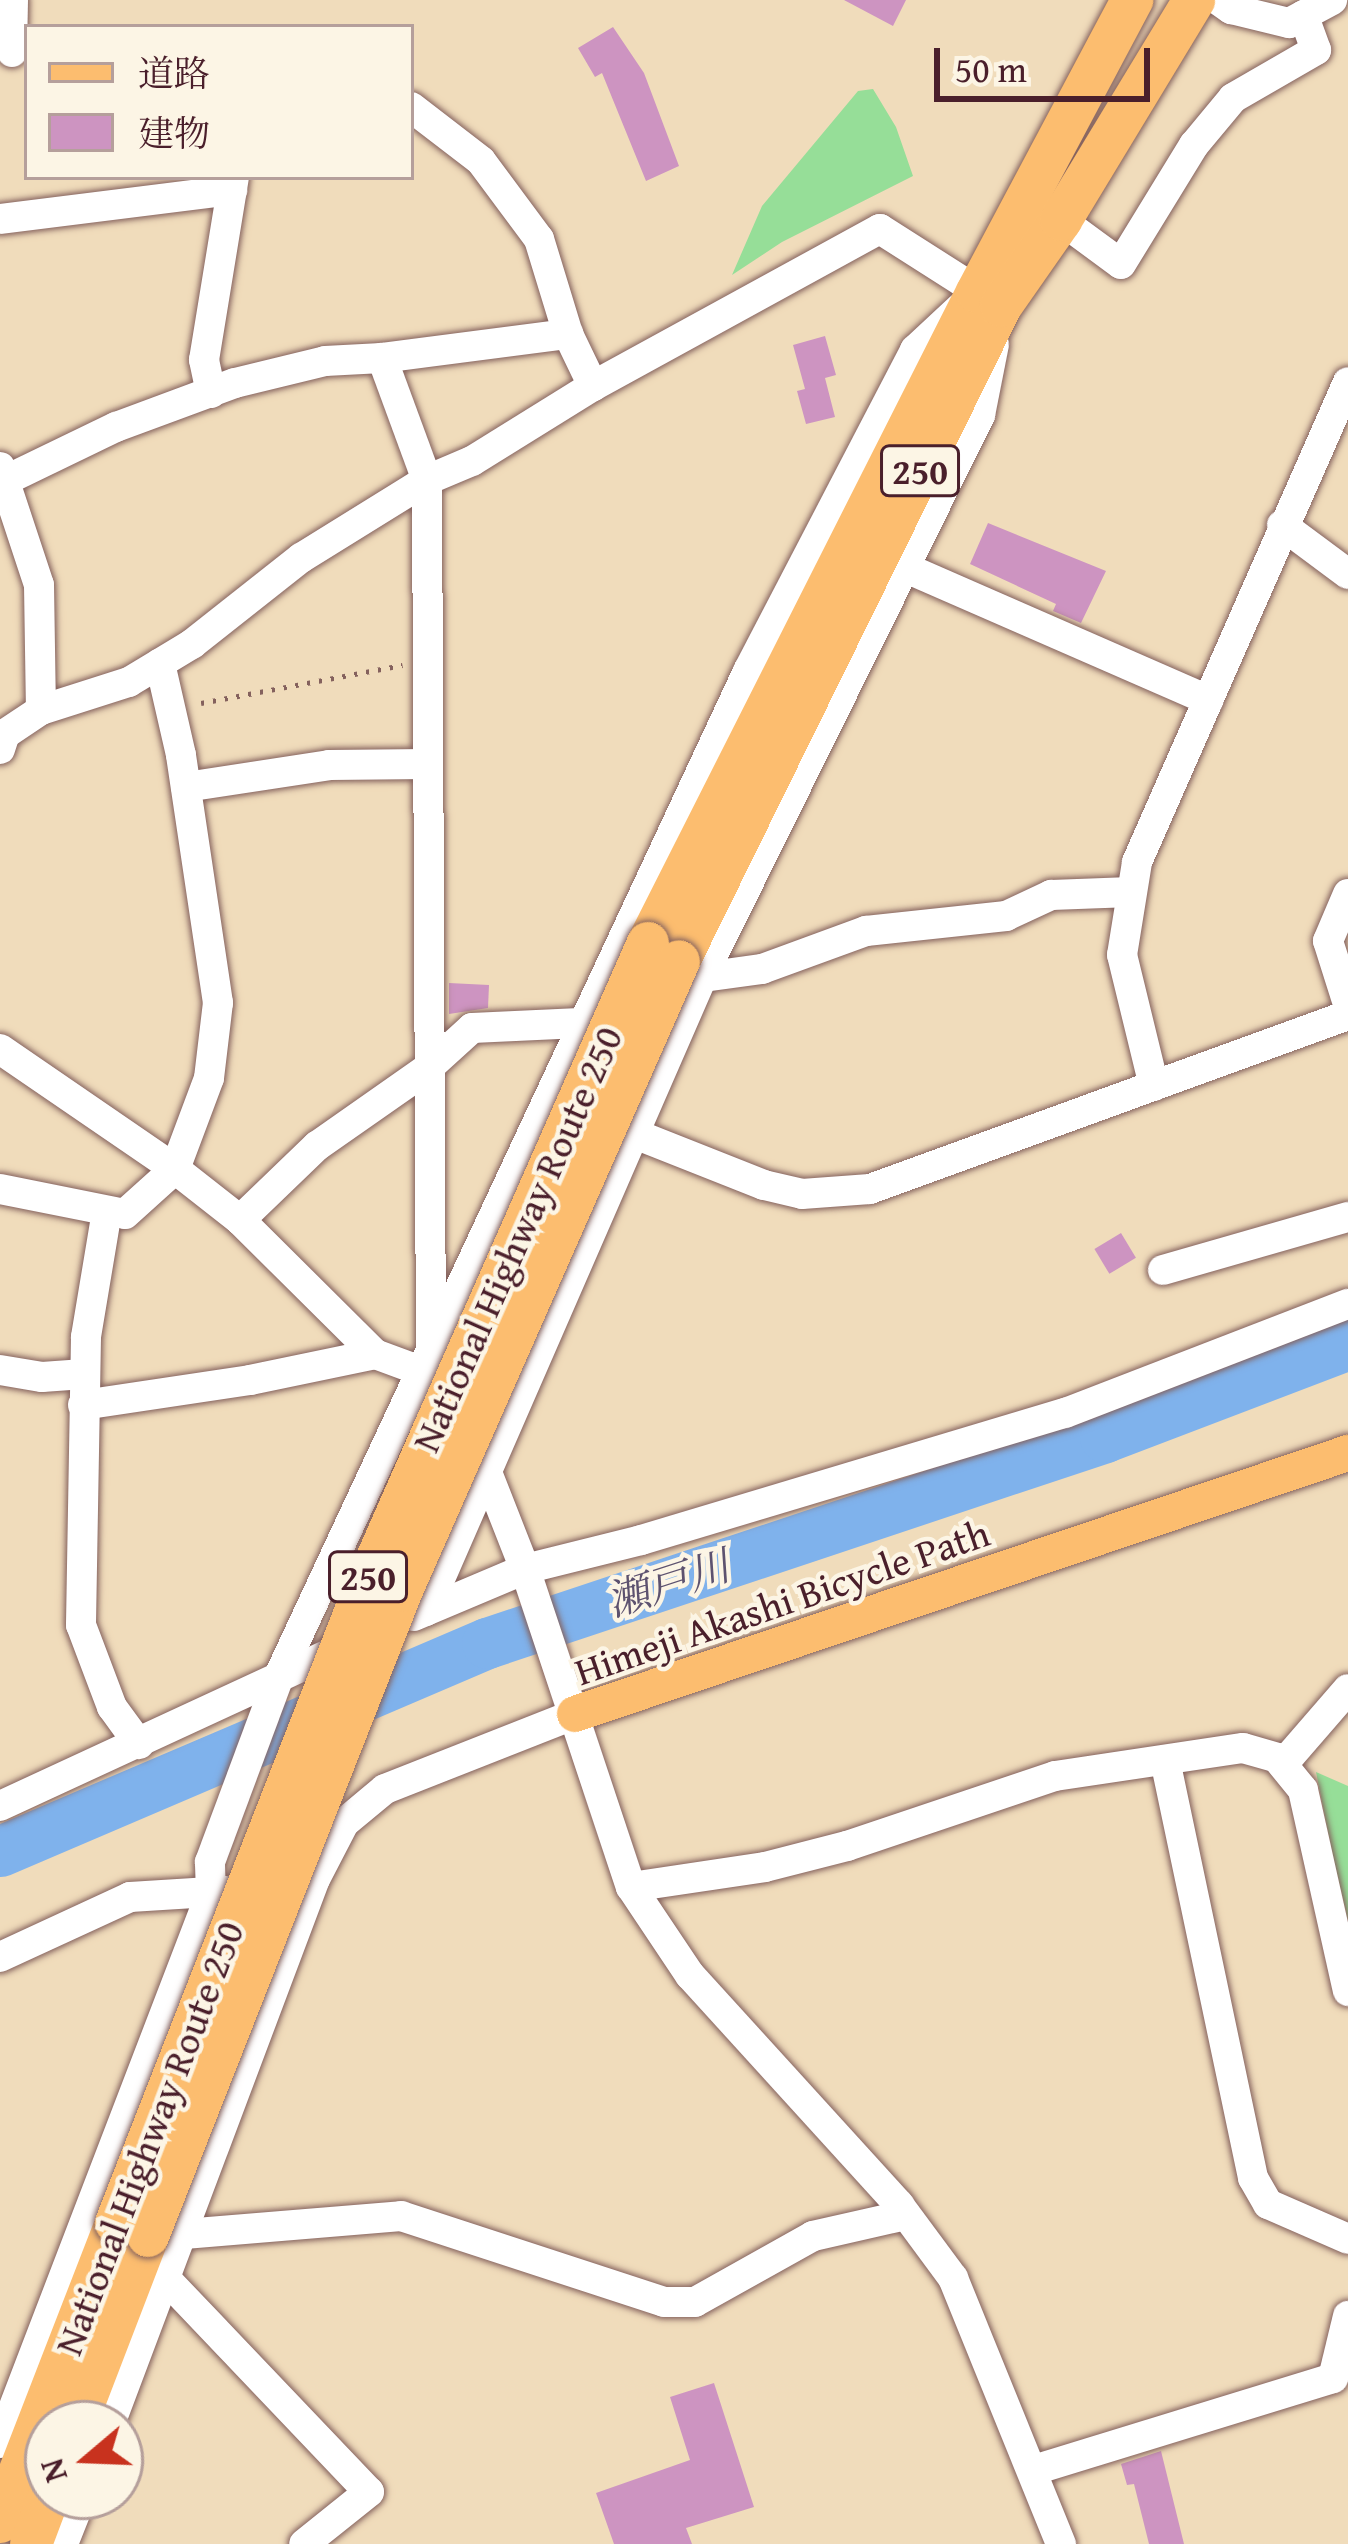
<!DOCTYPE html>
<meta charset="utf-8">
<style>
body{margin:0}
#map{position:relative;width:1348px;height:2544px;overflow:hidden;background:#f0dcbb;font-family:"Gentium Book Plus","Noto Serif JP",serif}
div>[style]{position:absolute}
.green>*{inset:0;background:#96de98}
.river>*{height:51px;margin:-25.5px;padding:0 25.5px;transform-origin:25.5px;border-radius:25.5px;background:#7fb2ec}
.building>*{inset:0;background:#cd94c1;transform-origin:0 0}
.path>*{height:4.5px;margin-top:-2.25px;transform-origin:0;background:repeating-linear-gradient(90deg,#84615d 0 3px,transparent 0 12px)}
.roads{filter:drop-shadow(0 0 3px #84615d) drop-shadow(0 0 3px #84615d)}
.minor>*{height:30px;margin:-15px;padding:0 15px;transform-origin:15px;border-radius:15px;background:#fff}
.major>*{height:36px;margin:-18px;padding:0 18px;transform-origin:18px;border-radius:18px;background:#fcbd6f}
.highway>*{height:42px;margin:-21px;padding:0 21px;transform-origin:21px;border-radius:21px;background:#fcbd6f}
.bridges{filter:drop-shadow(0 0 3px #84615d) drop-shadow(0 0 3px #84615d)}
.highway-bridge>*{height:42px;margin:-21px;padding:0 21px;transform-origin:21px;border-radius:21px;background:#fcbd6f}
span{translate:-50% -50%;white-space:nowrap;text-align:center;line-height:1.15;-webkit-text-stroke:9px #fcf5e5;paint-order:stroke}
.shield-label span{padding:3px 9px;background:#fcf5e5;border:3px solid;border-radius:9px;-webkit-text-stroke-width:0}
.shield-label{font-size:36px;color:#4a1f2b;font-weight:700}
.street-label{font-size:39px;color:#4a1f2b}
.water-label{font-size:42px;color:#5d526f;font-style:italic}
.legend{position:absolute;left:24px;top:24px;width:390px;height:156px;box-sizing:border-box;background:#fcf5e5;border:3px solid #b59f9b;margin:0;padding:15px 21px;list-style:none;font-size:36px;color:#4a1f2b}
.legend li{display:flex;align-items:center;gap:24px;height:60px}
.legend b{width:60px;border:3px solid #b59f9b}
.north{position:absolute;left:24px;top:2400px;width:120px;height:120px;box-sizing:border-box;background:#fcf5e5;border:3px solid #b59f9b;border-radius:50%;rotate:251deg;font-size:33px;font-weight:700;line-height:48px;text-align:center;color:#4a1f2b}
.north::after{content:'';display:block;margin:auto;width:42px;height:54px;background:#c8321e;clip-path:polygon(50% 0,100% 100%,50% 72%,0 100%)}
.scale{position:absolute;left:934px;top:48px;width:216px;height:54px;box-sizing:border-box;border:6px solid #4a1f2b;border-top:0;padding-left:15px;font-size:36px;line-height:42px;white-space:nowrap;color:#4a1f2b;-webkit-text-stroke:9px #fcf5e5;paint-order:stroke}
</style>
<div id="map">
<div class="green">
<i style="clip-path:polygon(873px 89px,896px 127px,913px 176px,782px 242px,732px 275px,762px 206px,858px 91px)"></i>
<i style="clip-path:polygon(1316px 1772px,1348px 1786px,1348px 1920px,1333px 1856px)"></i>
</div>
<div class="river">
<i style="left:0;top:1851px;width:530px;rotate:-23.13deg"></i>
<i style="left:487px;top:1643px;width:651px;rotate:-18.43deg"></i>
<i style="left:1105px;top:1437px;width:260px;rotate:-20.9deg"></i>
</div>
<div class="building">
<i style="clip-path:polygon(844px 0,906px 0,893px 26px)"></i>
<i style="clip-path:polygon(613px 27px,644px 73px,679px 166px,646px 181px,602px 73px,595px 77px,578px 48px)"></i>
<i style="clip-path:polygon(825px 336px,836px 375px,825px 378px,835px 417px,806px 424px,797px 391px,805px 389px,793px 345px)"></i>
<i style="clip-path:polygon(988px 523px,1106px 571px,1081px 623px,1053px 611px,1056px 604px,970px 564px)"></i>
<i style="clip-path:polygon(449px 983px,489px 985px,488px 1008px,449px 1014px)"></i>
<i style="left:1121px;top:1233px;width:29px;height:31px;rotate:59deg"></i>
<i style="clip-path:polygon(714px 2383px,754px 2507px,686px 2528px,692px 2544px,614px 2544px,596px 2493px,690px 2460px,670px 2397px)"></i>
<i style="clip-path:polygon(1161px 2451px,1184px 2544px,1149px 2544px,1134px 2484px,1127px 2485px,1121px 2464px)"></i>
</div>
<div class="path">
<i style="left:201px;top:703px;width:205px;rotate:-10.7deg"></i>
<i style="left:120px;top:2468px;width:18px;rotate:-68deg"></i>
</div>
<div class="roads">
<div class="minor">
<i style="left:1218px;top:0;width:16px;rotate:35deg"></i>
<i style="left:1231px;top:9px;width:60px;rotate:13.6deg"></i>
<i style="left:1289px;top:23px;width:49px;rotate:-28.1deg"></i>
<i style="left:12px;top:52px;width:52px;rotate:-88.9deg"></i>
<i style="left:411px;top:107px;width:88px;rotate:37.6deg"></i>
<i style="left:481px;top:161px;width:97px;rotate:53.4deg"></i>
<i style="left:539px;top:239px;width:99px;rotate:73deg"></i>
<i style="left:568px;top:334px;width:58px;rotate:64.3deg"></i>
<i style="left:0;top:219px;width:234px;rotate:-7.1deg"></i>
<i style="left:1061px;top:220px;width:74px;rotate:36.3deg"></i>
<i style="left:1121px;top:264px;width:140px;rotate:-58.5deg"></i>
<i style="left:1194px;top:145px;width:61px;rotate:-50.3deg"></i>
<i style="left:1233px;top:98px;width:96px;rotate:-30deg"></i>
<i style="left:1316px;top:50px;width:37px;rotate:-110deg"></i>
<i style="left:382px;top:358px;width:188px;rotate:-7.4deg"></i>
<i style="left:211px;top:393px;width:34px;rotate:-102deg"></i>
<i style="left:204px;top:360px;width:185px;rotate:-80.7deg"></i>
<i style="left:0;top:467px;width:124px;rotate:71.7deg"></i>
<i style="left:39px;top:585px;width:125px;rotate:89.1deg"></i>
<i style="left:0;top:483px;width:129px;rotate:-25.8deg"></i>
<i style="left:116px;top:427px;width:127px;rotate:-20.3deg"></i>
<i style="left:235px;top:383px;width:93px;rotate:-13.7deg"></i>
<i style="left:325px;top:361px;width:57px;rotate:-3deg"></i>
<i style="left:382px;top:358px;width:130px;rotate:69.8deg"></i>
<i style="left:427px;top:480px;width:866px;rotate:89.74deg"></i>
<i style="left:431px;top:1346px;width:18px;rotate:49deg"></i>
<i style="left:443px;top:1360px;width:225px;rotate:68.6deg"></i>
<i style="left:525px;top:1569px;width:335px;rotate:71.6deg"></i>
<i style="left:631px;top:1887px;width:106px;rotate:56.2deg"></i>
<i style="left:690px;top:1975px;width:311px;rotate:47.7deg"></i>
<i style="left:899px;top:2205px;width:91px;rotate:53.5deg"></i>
<i style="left:953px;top:2278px;width:287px;rotate:67.9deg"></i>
<i style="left:1282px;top:525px;width:82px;rotate:36.6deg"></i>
<i style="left:906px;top:568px;width:330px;rotate:23.6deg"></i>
<i style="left:0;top:749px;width:16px;rotate:-72deg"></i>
<i style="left:5px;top:734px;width:43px;rotate:-33.7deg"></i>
<i style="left:41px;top:710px;width:92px;rotate:-17.7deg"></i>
<i style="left:129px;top:682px;width:74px;rotate:-31.1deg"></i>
<i style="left:192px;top:644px;width:139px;rotate:-38.3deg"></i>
<i style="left:301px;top:558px;width:148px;rotate:-31.8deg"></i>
<i style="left:427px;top:480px;width:49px;rotate:-22.9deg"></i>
<i style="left:472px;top:461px;width:142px;rotate:-31.8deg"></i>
<i style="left:593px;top:386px;width:327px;rotate:-28.7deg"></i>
<i style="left:880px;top:229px;width:134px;rotate:32.5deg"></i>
<i style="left:186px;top:787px;width:145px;rotate:-8.7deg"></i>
<i style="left:329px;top:765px;width:98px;rotate:-0.6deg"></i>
<i style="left:1348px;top:894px;width:51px;rotate:113.1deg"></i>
<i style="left:1328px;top:941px;width:66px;rotate:72.4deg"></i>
<i style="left:689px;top:979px;width:74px;rotate:-7.8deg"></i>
<i style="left:762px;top:969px;width:111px;rotate:-20.1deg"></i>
<i style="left:866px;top:931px;width:141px;rotate:-6.1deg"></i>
<i style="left:1006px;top:916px;width:50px;rotate:-25deg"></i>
<i style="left:1051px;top:895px;width:80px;rotate:-2.1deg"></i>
<i style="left:0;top:1049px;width:212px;rotate:34.4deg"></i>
<i style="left:175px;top:1169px;width:97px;rotate:-69.5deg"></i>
<i style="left:209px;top:1078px;width:76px;rotate:-83.2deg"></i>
<i style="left:218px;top:1003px;width:251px;rotate:-98.5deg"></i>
<i style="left:181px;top:755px;width:94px;rotate:-102.9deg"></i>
<i style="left:1154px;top:1086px;width:135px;rotate:-103.7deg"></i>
<i style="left:1122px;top:955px;width:94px;rotate:-80.8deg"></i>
<i style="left:1137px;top:862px;width:524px;rotate:-66.27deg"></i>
<i style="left:630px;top:1132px;width:144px;rotate:21.6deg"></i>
<i style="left:764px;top:1185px;width:39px;rotate:13deg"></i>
<i style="left:802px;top:1194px;width:68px;rotate:-4.2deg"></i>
<i style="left:870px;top:1189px;width:509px;rotate:-20deg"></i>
<i style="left:0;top:1189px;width:127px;rotate:11.3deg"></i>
<i style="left:125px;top:1214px;width:67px;rotate:-42deg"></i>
<i style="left:175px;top:1169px;width:83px;rotate:38.1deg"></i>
<i style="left:240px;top:1220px;width:190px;rotate:44.8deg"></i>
<i style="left:375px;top:1354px;width:49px;rotate:20.3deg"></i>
<i style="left:107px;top:1211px;width:128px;rotate:99.5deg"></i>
<i style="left:86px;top:1337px;width:288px;rotate:91deg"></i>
<i style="left:81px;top:1625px;width:88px;rotate:69.3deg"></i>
<i style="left:112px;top:1707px;width:46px;rotate:53.9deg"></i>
<i style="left:240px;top:1220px;width:107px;rotate:-43.9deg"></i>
<i style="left:317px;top:1146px;width:134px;rotate:-35deg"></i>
<i style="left:427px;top:1069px;width:61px;rotate:-42.3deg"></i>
<i style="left:472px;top:1028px;width:108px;rotate:-2.7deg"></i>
<i style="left:580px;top:1023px;width:16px;rotate:-22deg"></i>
<i style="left:1163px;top:1270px;width:192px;rotate:-16deg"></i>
<i style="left:0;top:1370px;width:43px;rotate:9.5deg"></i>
<i style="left:42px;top:1377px;width:42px;rotate:-4.1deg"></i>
<i style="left:83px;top:1405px;width:169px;rotate:-8.5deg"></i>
<i style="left:250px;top:1380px;width:128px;rotate:-11.7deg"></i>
<i style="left:426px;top:1611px;width:696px;rotate:-66.46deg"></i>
<i style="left:704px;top:973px;width:623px;rotate:-63.68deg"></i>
<i style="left:980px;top:415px;width:72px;rotate:-78.8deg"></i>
<i style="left:414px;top:1616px;width:121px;rotate:-22.9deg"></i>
<i style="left:525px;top:1569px;width:120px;rotate:-14deg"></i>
<i style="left:641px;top:1540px;width:443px;rotate:-16.7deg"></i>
<i style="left:1065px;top:1413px;width:303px;rotate:-21.1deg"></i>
<i style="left:1165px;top:1760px;width:427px;rotate:78.1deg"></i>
<i style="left:1253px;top:2178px;width:30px;rotate:60deg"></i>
<i style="left:1268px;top:2204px;width:87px;rotate:23.6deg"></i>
<i style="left:1283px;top:1764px;width:99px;rotate:-49.1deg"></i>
<i style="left:0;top:1806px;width:384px;rotate:-24.8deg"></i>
<i style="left:631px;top:1887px;width:135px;rotate:-8.5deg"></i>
<i style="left:765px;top:1867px;width:85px;rotate:-14.4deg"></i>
<i style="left:847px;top:1846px;width:219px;rotate:-18.6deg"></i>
<i style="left:1055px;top:1776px;width:190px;rotate:-8.5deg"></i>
<i style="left:1243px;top:1748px;width:35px;rotate:16deg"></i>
<i style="left:1277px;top:1758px;width:41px;rotate:50.9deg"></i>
<i style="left:1303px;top:1790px;width:206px;rotate:77.4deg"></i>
<i style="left:0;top:1957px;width:143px;rotate:-24.8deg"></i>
<i style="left:130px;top:1897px;width:96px;rotate:-3.6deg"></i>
<i style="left:184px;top:2234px;width:218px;rotate:-4.7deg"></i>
<i style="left:401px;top:2216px;width:277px;rotate:18.1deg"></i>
<i style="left:664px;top:2302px;width:31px"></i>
<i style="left:695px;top:2302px;width:135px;rotate:-29.2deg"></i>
<i style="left:813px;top:2236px;width:95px;rotate:-12.7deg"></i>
<i style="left:166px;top:2279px;width:294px;rotate:46.4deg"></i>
<i style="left:369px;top:2492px;width:83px;rotate:141.3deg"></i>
<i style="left:110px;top:2424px;width:582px;rotate:-69.39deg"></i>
<i style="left:315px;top:1879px;width:63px;rotate:-62.6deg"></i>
<i style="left:344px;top:1823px;width:53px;rotate:-39.7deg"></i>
<i style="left:385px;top:1789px;width:204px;rotate:-21.5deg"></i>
<i style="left:0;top:2443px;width:589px;rotate:-69.01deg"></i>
<i style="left:211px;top:1893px;width:31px;rotate:-92deg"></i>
<i style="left:210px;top:1862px;width:198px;rotate:-69.6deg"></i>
<i style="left:279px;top:1676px;width:1109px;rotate:-64.98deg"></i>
<i style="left:748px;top:671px;width:362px;rotate:-62.5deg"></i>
<i style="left:915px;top:350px;width:62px;rotate:-43deg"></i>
<i style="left:1034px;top:2470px;width:313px;rotate:-17.1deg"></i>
<i style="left:1333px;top:2378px;width:64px;rotate:-76.4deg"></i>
<i style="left:63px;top:2544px;width:52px;rotate:-68.4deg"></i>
</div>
<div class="major">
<i style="left:575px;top:1714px;width:816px;rotate:-18.66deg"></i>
</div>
<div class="highway">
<i style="left:648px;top:943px;width:729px;rotate:-63.19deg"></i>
<i style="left:977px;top:292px;width:331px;rotate:-62deg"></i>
<i style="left:679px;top:961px;width:730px;rotate:-63.82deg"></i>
<i style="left:1001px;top:306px;width:105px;rotate:-55.1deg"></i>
<i style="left:1061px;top:220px;width:257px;rotate:-58.8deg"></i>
<i style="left:76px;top:2424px;width:201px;rotate:-69deg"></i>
<i style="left:0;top:2522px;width:321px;rotate:-68.8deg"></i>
<i style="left:31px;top:2544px;width:51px;rotate:-69.4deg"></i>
</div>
</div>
<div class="bridges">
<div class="highway-bridge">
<i style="left:116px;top:2223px;width:692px;rotate:-68.63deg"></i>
<i style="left:368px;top:1579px;width:695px;rotate:-66.24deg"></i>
<i style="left:148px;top:2236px;width:694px;rotate:-68.54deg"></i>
<i style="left:402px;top:1590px;width:687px;rotate:-66.23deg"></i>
</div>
</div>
<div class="shield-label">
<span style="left:920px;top:471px">250</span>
<span style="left:368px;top:1577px">250</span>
</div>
<div class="street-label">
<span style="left:517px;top:1239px;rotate:-66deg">National Highway Route 250</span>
<span style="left:782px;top:1602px;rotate:-19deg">Himeji Akashi Bicycle Path</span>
<span style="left:149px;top:2138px;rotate:-69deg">National Highway Route 250</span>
</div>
<div class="water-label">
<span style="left:668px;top:1583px;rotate:-18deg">瀬戸川</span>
</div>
<ul class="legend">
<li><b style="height:15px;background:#fcbd6f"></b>道路</li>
<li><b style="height:33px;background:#cd94c1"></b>建物</li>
</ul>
<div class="north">N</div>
<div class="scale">50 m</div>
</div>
